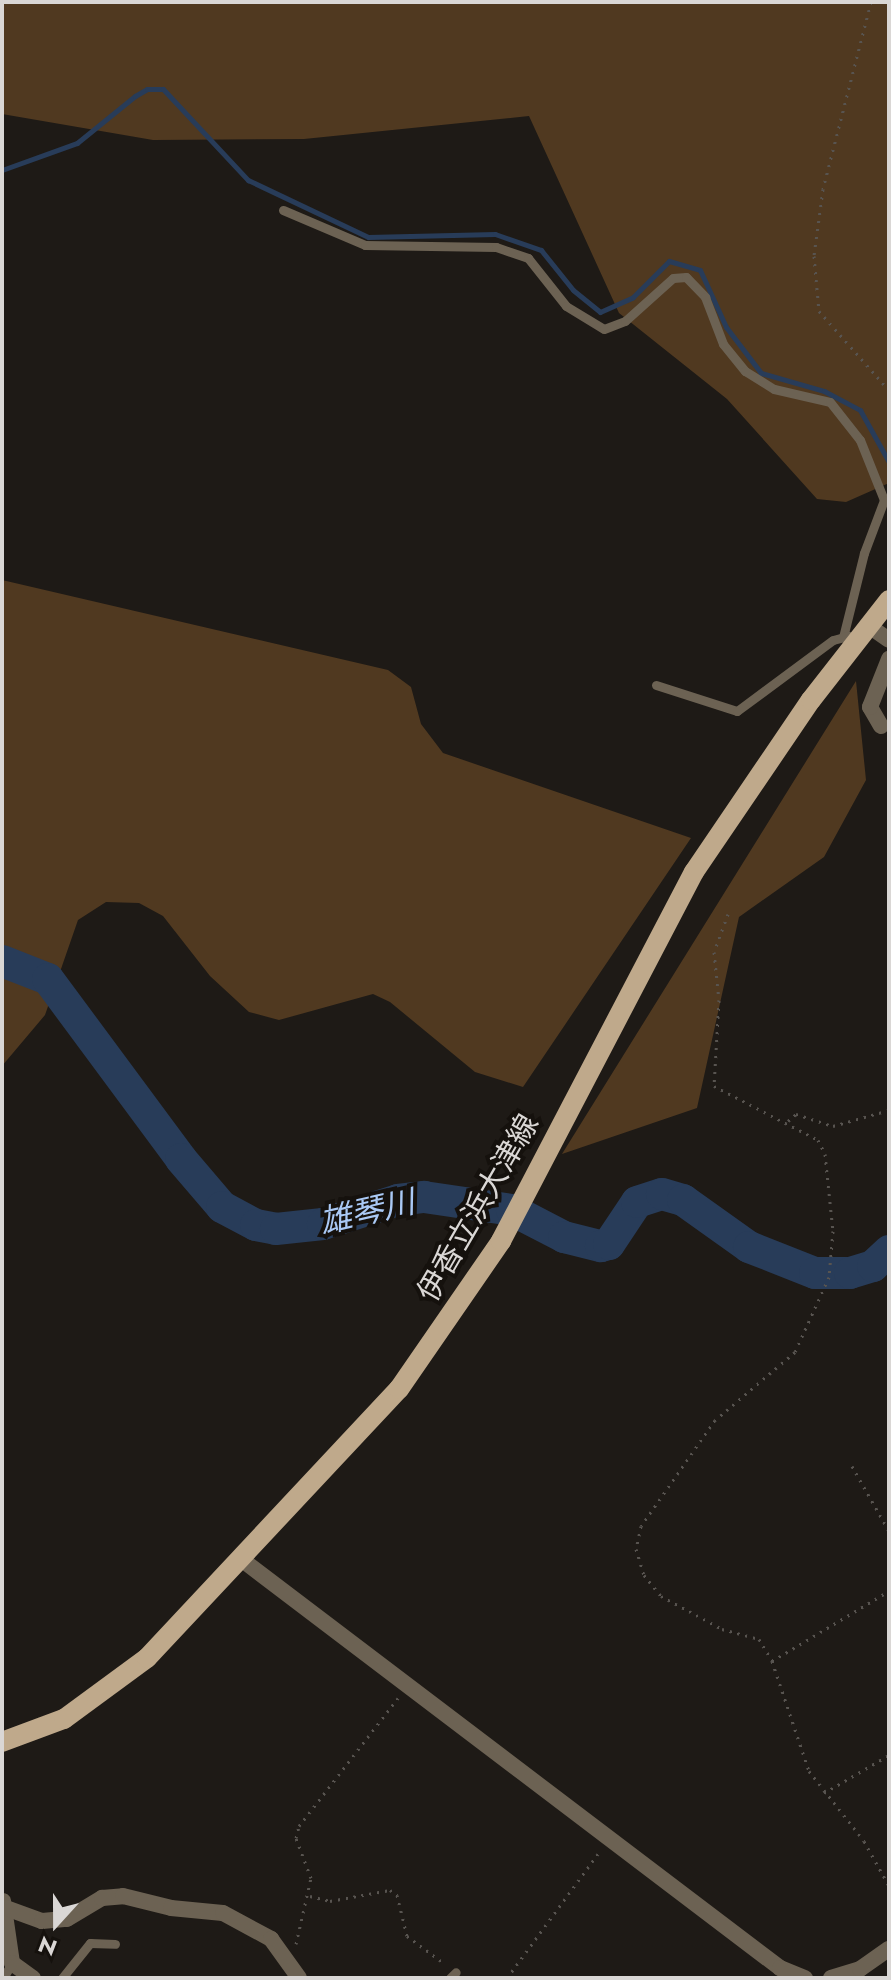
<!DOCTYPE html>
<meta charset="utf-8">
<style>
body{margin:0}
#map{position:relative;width:891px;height:1980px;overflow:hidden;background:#1e1a16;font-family:Jost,"Noto Sans JP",sans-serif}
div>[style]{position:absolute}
.green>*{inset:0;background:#503920}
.stream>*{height:5px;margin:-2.5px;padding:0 2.5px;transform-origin:2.5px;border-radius:2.5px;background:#283c59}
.river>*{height:32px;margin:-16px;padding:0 16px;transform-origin:16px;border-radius:16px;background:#283c59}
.path>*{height:3px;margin-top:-1.5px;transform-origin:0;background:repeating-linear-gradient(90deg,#585450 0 2px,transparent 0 8px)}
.service>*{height:9px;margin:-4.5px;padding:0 4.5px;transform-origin:4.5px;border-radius:4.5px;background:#6c6253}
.minor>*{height:16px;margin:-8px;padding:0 8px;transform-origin:8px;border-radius:8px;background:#6c6253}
.primary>*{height:20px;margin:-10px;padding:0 10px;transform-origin:10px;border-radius:10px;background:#bfa98b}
span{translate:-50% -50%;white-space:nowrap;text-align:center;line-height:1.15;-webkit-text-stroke:8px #15110d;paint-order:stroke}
.street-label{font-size:30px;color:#dad7d5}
.water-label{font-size:32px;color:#aac9f5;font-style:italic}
.frame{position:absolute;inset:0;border:4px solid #dad7d5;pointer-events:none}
.north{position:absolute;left:16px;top:1884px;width:80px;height:80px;-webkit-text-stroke:6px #15110d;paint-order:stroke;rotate:201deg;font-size:22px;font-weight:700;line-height:32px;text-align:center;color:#dad7d5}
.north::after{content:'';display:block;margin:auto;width:28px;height:36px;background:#dad7d5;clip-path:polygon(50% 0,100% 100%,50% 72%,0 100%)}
</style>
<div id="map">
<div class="green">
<i style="clip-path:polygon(2px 2px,889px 2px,889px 483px,846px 502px,817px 499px,727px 399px,619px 313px,529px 116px,304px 139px,153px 140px,2px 114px)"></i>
<i style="clip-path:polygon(2px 580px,388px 670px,411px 687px,421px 724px,443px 753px,691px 838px,523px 1087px,475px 1072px,390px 1002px,373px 994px,279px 1020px,249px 1012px,210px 976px,163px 916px,139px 903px,106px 902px,78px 920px,45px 1015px,2px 1066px)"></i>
<i style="clip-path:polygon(856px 681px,866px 780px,824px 857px,739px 917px,697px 1108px,562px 1154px)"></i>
</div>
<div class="stream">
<i style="left:2px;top:170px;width:80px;rotate:-19.8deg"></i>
<i style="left:77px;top:143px;width:75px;rotate:-39deg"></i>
<i style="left:135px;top:96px;width:14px;rotate:-30deg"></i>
<i style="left:147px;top:89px;width:16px"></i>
<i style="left:163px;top:89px;width:125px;rotate:47deg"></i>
<i style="left:248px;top:180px;width:133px;rotate:25.4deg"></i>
<i style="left:368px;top:237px;width:127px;rotate:-1.4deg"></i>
<i style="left:495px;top:234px;width:49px;rotate:19.2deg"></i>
<i style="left:541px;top:250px;width:51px;rotate:51.3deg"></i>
<i style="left:573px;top:290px;width:35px;rotate:39deg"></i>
<i style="left:600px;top:312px;width:36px;rotate:-24deg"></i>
<i style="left:633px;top:297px;width:51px;rotate:-45deg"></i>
<i style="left:669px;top:261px;width:32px;rotate:16deg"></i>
<i style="left:700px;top:270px;width:63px;rotate:65.5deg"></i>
<i style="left:726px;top:327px;width:58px;rotate:52.7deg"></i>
<i style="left:761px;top:373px;width:66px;rotate:15.9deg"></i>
<i style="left:824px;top:391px;width:41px;rotate:27.8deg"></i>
<i style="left:860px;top:410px;width:60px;rotate:60.9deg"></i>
</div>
<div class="river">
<i style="left:2px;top:961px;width:49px;rotate:21.4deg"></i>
<i style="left:48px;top:979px;width:224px;rotate:53.5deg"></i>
<i style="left:181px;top:1159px;width:63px;rotate:49.5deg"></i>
<i style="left:222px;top:1207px;width:38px;rotate:28deg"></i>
<i style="left:256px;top:1225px;width:20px;rotate:11deg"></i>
<i style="left:276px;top:1229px;width:47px;rotate:-6.1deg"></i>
<i style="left:323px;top:1224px;width:79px;rotate:-17.7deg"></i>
<i style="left:398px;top:1200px;width:26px;rotate:-7deg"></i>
<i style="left:424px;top:1197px;width:89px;rotate:8.4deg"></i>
<i style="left:512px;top:1210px;width:59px;rotate:27.4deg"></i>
<i style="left:564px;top:1237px;width:38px;rotate:14deg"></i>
<i style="left:601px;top:1246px;width:8px;rotate:-14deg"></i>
<i style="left:609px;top:1244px;width:50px;rotate:-56.3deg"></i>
<i style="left:637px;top:1202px;width:26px;rotate:-18deg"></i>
<i style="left:662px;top:1194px;width:22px;rotate:16deg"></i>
<i style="left:683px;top:1200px;width:81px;rotate:35.5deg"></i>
<i style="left:749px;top:1247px;width:71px;rotate:21.5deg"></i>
<i style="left:815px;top:1273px;width:35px"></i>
<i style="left:850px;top:1273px;width:24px;rotate:-17deg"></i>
<i style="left:873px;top:1266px;width:22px;rotate:-43deg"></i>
</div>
<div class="path">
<i style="left:871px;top:2px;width:193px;rotate:104.4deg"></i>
<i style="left:823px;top:189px;width:68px;rotate:97.7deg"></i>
<i style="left:814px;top:256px;width:55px;rotate:84.8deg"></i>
<i style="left:819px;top:311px;width:106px;rotate:48.5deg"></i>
<i style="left:728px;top:914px;width:40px;rotate:110.2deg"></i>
<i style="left:714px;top:952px;width:48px;rotate:84.1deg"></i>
<i style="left:719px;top:1000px;width:86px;rotate:93.3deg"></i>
<i style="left:714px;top:1086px;width:117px;rotate:27.4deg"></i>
<i style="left:818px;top:1140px;width:16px;rotate:63deg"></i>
<i style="left:825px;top:1154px;width:77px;rotate:84.1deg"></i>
<i style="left:833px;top:1231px;width:46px;rotate:95deg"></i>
<i style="left:829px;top:1277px;width:82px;rotate:114.4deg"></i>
<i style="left:795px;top:1352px;width:105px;rotate:139.6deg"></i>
<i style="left:715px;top:1420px;width:129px;rotate:124.9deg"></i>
<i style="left:641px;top:1526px;width:24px;rotate:102deg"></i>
<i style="left:636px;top:1549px;width:27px;rotate:73deg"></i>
<i style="left:644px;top:1575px;width:27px;rotate:51deg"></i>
<i style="left:661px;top:1596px;width:69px;rotate:28.4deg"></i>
<i style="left:722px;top:1629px;width:38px;rotate:15deg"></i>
<i style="left:759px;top:1639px;width:26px;rotate:59deg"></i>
<i style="left:772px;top:1661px;width:116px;rotate:71.4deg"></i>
<i style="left:809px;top:1771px;width:89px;rotate:51.8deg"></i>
<i style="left:864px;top:1841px;width:51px;rotate:60.9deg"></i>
<i style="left:788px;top:1121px;width:11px;rotate:-41deg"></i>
<i style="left:796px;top:1114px;width:39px;rotate:18deg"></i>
<i style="left:833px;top:1126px;width:58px;rotate:-15.9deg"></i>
<i style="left:852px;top:1466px;width:75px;rotate:60.4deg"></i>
<i style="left:772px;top:1661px;width:136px;rotate:-30.9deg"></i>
<i style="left:824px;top:1793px;width:75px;rotate:-30.3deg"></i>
<i style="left:310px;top:1896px;width:21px;rotate:14deg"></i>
<i style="left:330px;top:1901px;width:61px;rotate:-10.4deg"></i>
<i style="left:390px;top:1890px;width:9px;rotate:36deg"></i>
<i style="left:397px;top:1895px;width:42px;rotate:76.3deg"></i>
<i style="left:407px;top:1936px;width:47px;rotate:36.4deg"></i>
<i style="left:296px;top:1944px;width:68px;rotate:-77.2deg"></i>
<i style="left:311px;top:1878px;width:43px;rotate:-110.6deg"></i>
<i style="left:296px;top:1838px;width:12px;rotate:-76deg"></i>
<i style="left:299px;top:1826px;width:162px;rotate:-52.3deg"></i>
<i style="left:507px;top:1978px;width:157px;rotate:-53.8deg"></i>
</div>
<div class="service">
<i style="left:283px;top:210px;width:89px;rotate:23.1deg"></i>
<i style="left:365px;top:245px;width:131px;rotate:0.9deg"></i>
<i style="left:496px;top:247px;width:34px;rotate:19deg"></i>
<i style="left:528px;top:258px;width:61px;rotate:51.6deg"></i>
<i style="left:566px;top:306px;width:44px;rotate:31.2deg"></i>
<i style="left:604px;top:329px;width:22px;rotate:-21deg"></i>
<i style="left:625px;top:321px;width:64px;rotate:-41.9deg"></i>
<i style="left:673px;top:278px;width:13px;rotate:-4deg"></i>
<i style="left:686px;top:277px;width:28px;rotate:46deg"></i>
<i style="left:705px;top:297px;width:50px;rotate:69deg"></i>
<i style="left:723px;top:344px;width:35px;rotate:51deg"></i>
<i style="left:745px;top:371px;width:34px;rotate:32deg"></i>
<i style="left:774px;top:389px;width:57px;rotate:13.1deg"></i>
<i style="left:830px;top:402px;width:48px;rotate:51.7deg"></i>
<i style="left:860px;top:440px;width:65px;rotate:68.2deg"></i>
<i style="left:884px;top:500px;width:57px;rotate:110.7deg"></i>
<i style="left:864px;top:553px;width:87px;rotate:104deg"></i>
<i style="left:656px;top:685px;width:85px;rotate:17.8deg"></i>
<i style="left:737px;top:711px;width:119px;rotate:-36.5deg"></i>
<i style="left:833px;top:640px;width:16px;rotate:-15deg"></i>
<i style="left:3px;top:1978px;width:17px;rotate:-59deg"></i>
<i style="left:62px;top:1978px;width:45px;rotate:-51.3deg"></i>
<i style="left:90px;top:1943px;width:25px;rotate:2deg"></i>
<i style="left:450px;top:1978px;width:8px;rotate:-45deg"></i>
</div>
<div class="minor">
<i style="left:869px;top:626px;width:24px;rotate:35deg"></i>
<i style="left:881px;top:726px;width:22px;rotate:-120deg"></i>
<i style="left:870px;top:707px;width:52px;rotate:-68.4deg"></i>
<i style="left:241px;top:1559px;width:677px;rotate:37.19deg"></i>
<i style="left:780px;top:1968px;width:27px;rotate:22deg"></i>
<i style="left:3px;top:1901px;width:63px;rotate:81.7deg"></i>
<i style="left:12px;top:1963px;width:26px;rotate:36deg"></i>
<i style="left:6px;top:1908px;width:38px;rotate:20deg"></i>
<i style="left:42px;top:1921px;width:25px;rotate:-5deg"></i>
<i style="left:67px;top:1919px;width:41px;rotate:-31deg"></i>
<i style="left:102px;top:1898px;width:21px;rotate:-5deg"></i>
<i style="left:123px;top:1896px;width:49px;rotate:14deg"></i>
<i style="left:171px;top:1908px;width:52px;rotate:5.5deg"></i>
<i style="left:223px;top:1913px;width:55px;rotate:28.4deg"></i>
<i style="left:271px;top:1939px;width:48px;rotate:54.3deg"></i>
<i style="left:831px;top:1978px;width:30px;rotate:-17deg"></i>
<i style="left:860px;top:1969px;width:35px;rotate:-35deg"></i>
</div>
<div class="primary">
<i style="left:2px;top:1742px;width:66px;rotate:-20.4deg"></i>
<i style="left:64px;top:1719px;width:103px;rotate:-36.3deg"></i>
<i style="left:147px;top:1658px;width:369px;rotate:-46.9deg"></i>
<i style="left:399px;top:1389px;width:180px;rotate:-55.4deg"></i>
<i style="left:501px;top:1241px;width:416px;rotate:-62.4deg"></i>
<i style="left:694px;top:872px;width:208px;rotate:-55.8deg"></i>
<i style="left:811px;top:700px;width:127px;rotate:-52deg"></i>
</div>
<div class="street-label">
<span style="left:478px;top:1208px;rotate:-60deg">伊香立浜大津線</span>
</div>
<div class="water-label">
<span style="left:367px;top:1212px;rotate:-13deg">雄琴川</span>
</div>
<div class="frame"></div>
<div class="north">N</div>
</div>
